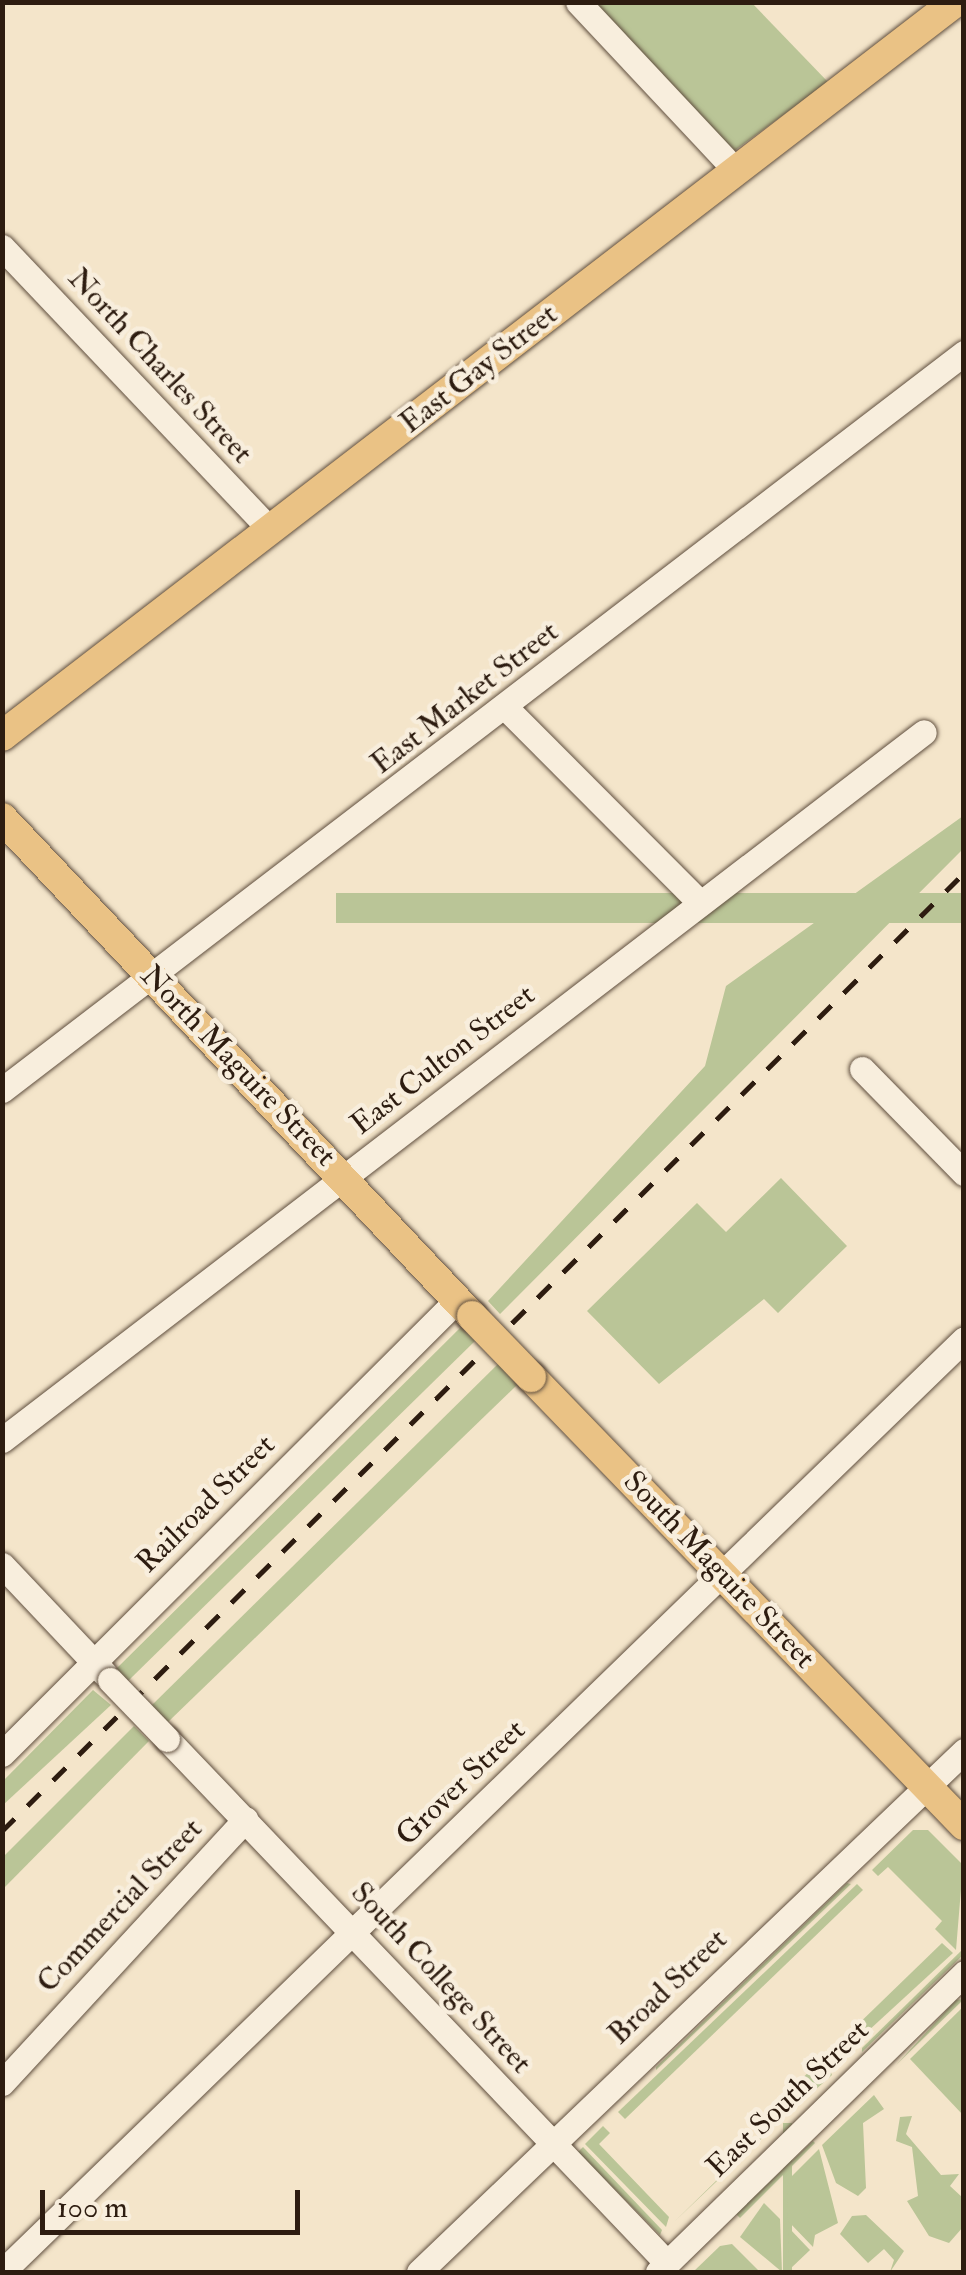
<!DOCTYPE html>
<style>
body{margin:0}
#map{position:relative;width:966px;height:2275px;overflow:hidden;background:#f4e5ca;font-family:"IM FELL Double Pica",serif}
div>[style]{position:absolute}
.green>*{inset:0;background:#bac597;transform-origin:0 0}
.roads{filter:drop-shadow(0 0 2px #5f4e3e) drop-shadow(0 0 2px #5f4e3e)}
.minor>*{height:25px;margin:-12.5px;padding:0 12.5px;transform-origin:12.5px;border-radius:12.5px;background:#f8eedd}
.major>*{height:30px;margin:-15px;padding:0 15px;transform-origin:15px;border-radius:15px;background:#eac285}
.rail>*{height:5px;margin-top:-2.5px;transform-origin:0;background:repeating-linear-gradient(90deg,#2d1c10 0 18px,transparent 0 36px)}
.bridges{filter:drop-shadow(0 0 2px #5f4e3e) drop-shadow(0 0 2px #5f4e3e)}
.minor-bridge>*{height:25px;margin:-12.5px;padding:0 12.5px;transform-origin:12.5px;border-radius:12.5px;background:#f8eedd}
.major-bridge>*{height:30px;margin:-15px;padding:0 15px;transform-origin:15px;border-radius:15px;background:#eac285}
span{translate:-50% -50%;white-space:nowrap;text-align:center;line-height:1.15;-webkit-text-stroke:9px #f8eedd;paint-order:stroke}
.street-label{font-size:30px;color:#2d1c10}
.frame{position:absolute;inset:0;border:5px solid #2d1c10;pointer-events:none}
.scale{position:absolute;left:40px;top:2190px;width:260px;height:45px;box-sizing:border-box;border:5px solid #2d1c10;border-top:0;padding-left:12px;font-size:30px;line-height:35px;white-space:nowrap;color:#2d1c10;-webkit-text-stroke:8px #f8eedd;paint-order:stroke}
</style>
<div id="map">
<div class="green">
<i style="clip-path:polygon(592px 3px,752px 3px,828px 82px,734px 151px)"></i>
<i style="clip-path:polygon(963px 816px,963px 849px,500px 1314px,488px 1301px,705px 1066px,726px 986px)"></i>
<i style="left:963px;top:893px;width:30px;height:627px;rotate:90deg"></i>
<i style="clip-path:polygon(781px 1178px,847px 1246px,778px 1313px,764px 1299px,659px 1384px,587px 1311px,697px 1203px,726px 1232px)"></i>
<i style="clip-path:polygon(461px 1327px,475px 1341px,128px 1681px,116px 1669px)"></i>
<i style="clip-path:polygon(498px 1364px,517px 1385px,168px 1722px,151px 1706px)"></i>
<i style="clip-path:polygon(93px 1690px,111px 1705px,3px 1805px,3px 1781px)"></i>
<i style="clip-path:polygon(134px 1726px,149px 1741px,3px 1889px,3px 1857px)"></i>
<i style="clip-path:polygon(913px 1830px,928px 1830px,963px 1865px,956px 1950px,935px 1929px,942px 1921px,888px 1867px,878px 1876px,872px 1870px)"></i>
<i style="clip-path:polygon(847px 1883px,851px 1884px,656px 2070px,656px 2067px)"></i>
<i style="clip-path:polygon(857px 1884px,863px 1890px,625px 2119px,618px 2112px)"></i>
<i style="clip-path:polygon(942px 1943px,953px 1953px,855px 2043px,847px 2035px)"></i>
<i style="clip-path:polygon(963px 1949px,963px 1955px,862px 2052px,862px 2048px)"></i>
<i style="clip-path:polygon(963px 1999px,963px 2000px,896px 2065px,956px 2000px)"></i>
<i style="clip-path:polygon(963px 2007px,963px 2115px,910px 2059px)"></i>
<i style="clip-path:polygon(824px 2057px,832px 2075px,788px 2114px,777px 2103px)"></i>
<i style="clip-path:polygon(874px 2095px,884px 2109px,863px 2123px,866px 2188px,858px 2196px,836px 2183px,822px 2145px)"></i>
<i style="clip-path:polygon(775px 2106px,783px 2118px,674px 2222px,763px 2135px)"></i>
<i style="clip-path:polygon(912px 2116px,906px 2134px,941px 2175px,959px 2174px,950px 2186px,963px 2198px,963px 2227px,949px 2243px,929px 2236px,907px 2201px,918px 2196px,912px 2147px,896px 2141px,900px 2117px)"></i>
<i style="left:783px;top:2123px;width:9px;height:157px"></i>
<i style="clip-path:polygon(603px 2126px,610px 2133px,599px 2144px,669px 2217px,666px 2227px,585px 2144px)"></i>
<i style="clip-path:polygon(813px 2141px,815px 2143px,740px 2218px,736px 2214px)"></i>
<i style="clip-path:polygon(583px 2147px,662px 2230px,660px 2235px,578px 2152px)"></i>
<i style="clip-path:polygon(819px 2149px,838px 2223px,815px 2235px,813px 2247px,788px 2221px,787px 2181px)"></i>
<i style="clip-path:polygon(764px 2203px,780px 2219px,782px 2272px,740px 2237px)"></i>
<i style="clip-path:polygon(866px 2215px,904px 2251px,890px 2272px,894px 2260px,884px 2249px,868px 2263px,840px 2234px,852px 2216px)"></i>
<i style="clip-path:polygon(788px 2227px,810px 2250px,789px 2270px)"></i>
<i style="clip-path:polygon(732px 2244px,760px 2272px,693px 2272px,720px 2246px)"></i>
</div>
<div class="roads">
<div class="minor">
<i style="left:578px;top:2px;width:230px;rotate:46.9deg"></i>
<i style="left:2px;top:247px;width:389px;rotate:46.5deg"></i>
<i style="left:506px;top:708px;width:275px;rotate:45.1deg"></i>
<i style="left:862px;top:1069px;width:146px;rotate:45.6deg"></i>
<i style="left:2px;top:1090px;width:1212px;rotate:-37.46deg"></i>
<i style="left:2px;top:1440px;width:1162px;rotate:-37.52deg"></i>
<i style="left:2px;top:1565px;width:149px;rotate:46.6deg"></i>
<i style="left:167px;top:1739px;width:724px;rotate:46.34deg"></i>
<i style="left:2px;top:1754px;width:643px;rotate:-44.94deg"></i>
<i style="left:2px;top:2083px;width:359px;rotate:-47.3deg"></i>
<i style="left:2px;top:2272px;width:1340px;rotate:-44.12deg"></i>
<i style="left:419px;top:2272px;width:754px;rotate:-43.71deg"></i>
<i style="left:658px;top:2272px;width:428px;rotate:-44.3deg"></i>
</div>
<div class="major">
<i style="left:2px;top:736px;width:1203px;rotate:-37.6deg"></i>
<i style="left:2px;top:818px;width:685px;rotate:46.66deg"></i>
<i style="left:531px;top:1377px;width:623px;rotate:45.98deg"></i>
</div>
</div>
<div class="rail">
<i style="left:2px;top:1831px;width:1358px;rotate:-44.88deg"></i>
</div>
<div class="bridges">
<div class="minor-bridge">
<i style="left:110px;top:1680px;width:82px;rotate:46deg"></i>
</div>
<div class="major-bridge">
<i style="left:472px;top:1316px;width:85px;rotate:46deg"></i>
</div>
</div>
<div class="street-label">
<span style="left:160px;top:366px;rotate:47deg">North Charles Street</span>
<span style="left:479px;top:369px;rotate:-38deg">East Gay Street</span>
<span style="left:465px;top:698px;rotate:-38deg">East Market Street</span>
<span style="left:443px;top:1060px;rotate:-38deg">East Culton Street</span>
<span style="left:238px;top:1066px;rotate:46deg">North Maguire Street</span>
<span style="left:206px;top:1504px;rotate:-45deg">Railroad Street</span>
<span style="left:719px;top:1570px;rotate:46deg">South Maguire Street</span>
<span style="left:461px;top:1783px;rotate:-44deg">Grover Street</span>
<span style="left:120px;top:1906px;rotate:-47deg">Commercial Street</span>
<span style="left:441px;top:1978px;rotate:47deg">South College Street</span>
<span style="left:668px;top:1987px;rotate:-44deg">Broad Street</span>
<span style="left:788px;top:2099px;rotate:-44deg">East South Street</span>
</div>
<div class="frame"></div>
<div class="scale">100 m</div>
</div>
